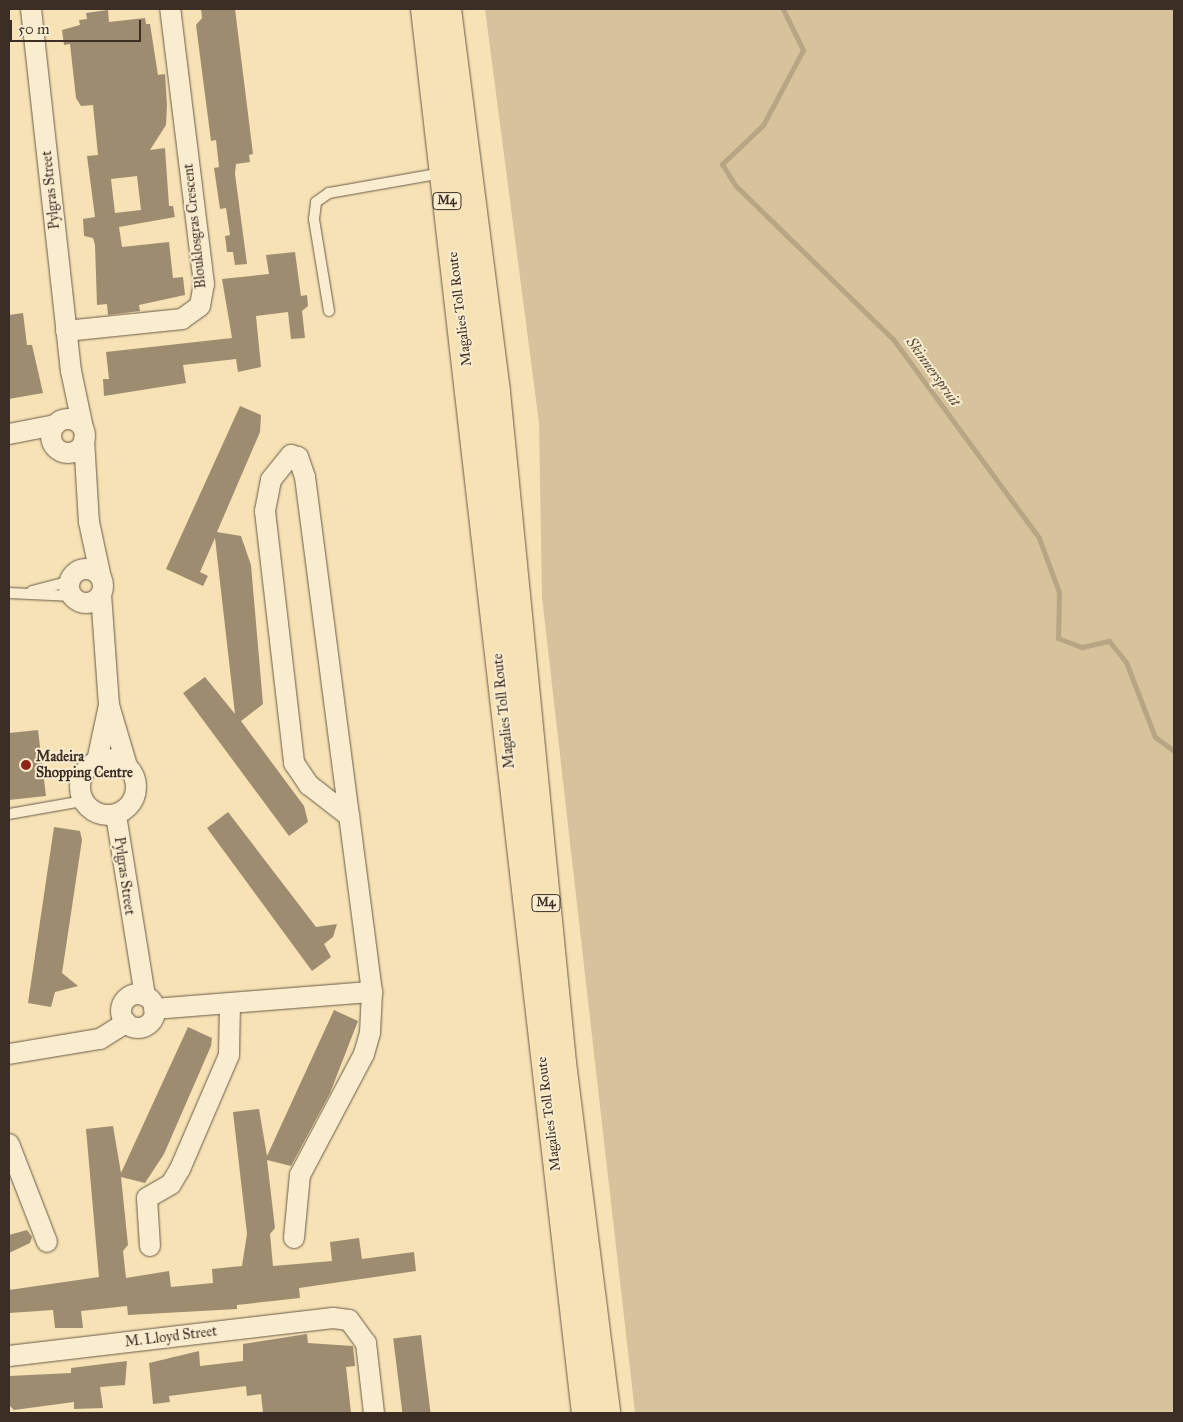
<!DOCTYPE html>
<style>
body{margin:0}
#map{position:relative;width:1183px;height:1422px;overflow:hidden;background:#f6e2b5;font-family:"IM FELL Great Primer",serif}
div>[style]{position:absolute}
.green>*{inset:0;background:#d6c39c}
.stream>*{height:5px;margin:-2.5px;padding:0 2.5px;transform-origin:2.5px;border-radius:2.5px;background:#b7a584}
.building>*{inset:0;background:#9d8c6f;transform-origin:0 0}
.roads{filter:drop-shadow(0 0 1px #6a5b48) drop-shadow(0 0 1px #6a5b48)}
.service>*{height:10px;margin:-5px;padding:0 5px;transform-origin:5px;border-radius:5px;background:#f9eccf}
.minor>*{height:20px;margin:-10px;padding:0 10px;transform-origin:10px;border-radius:10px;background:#f9eccf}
.minor>.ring{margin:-10px;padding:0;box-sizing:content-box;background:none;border:20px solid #f9eccf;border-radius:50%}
.motorway>*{height:28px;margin:-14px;padding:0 14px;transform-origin:14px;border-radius:14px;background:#f6e2b5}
.dots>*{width:14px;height:14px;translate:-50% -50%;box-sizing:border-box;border:2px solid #f9eccf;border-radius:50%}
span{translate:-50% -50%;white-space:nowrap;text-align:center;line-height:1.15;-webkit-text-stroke:4px #f9eccf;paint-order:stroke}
.shield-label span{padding:1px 4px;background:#f9eccf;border:1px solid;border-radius:4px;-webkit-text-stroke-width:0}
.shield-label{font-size:12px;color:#3c2e24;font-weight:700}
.street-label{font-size:14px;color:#3c2e24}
.poi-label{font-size:14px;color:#3c2e24;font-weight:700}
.left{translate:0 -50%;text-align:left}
.water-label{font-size:15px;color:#5b4c3c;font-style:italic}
.frame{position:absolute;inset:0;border:10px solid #3c2e24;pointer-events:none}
.scale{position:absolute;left:10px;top:20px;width:131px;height:22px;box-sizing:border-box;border:2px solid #3c2e24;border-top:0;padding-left:6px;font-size:15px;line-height:18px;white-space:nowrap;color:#3c2e24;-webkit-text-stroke:4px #f9eccf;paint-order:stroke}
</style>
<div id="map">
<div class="green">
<i style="clip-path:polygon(485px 9px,1174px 9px,1174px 1413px,635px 1413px,542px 597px,539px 423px)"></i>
</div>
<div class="stream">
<i style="left:783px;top:9px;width:46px;rotate:64deg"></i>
<i style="left:803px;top:50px;width:85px;rotate:118.1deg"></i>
<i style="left:763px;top:125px;width:57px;rotate:136.4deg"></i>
<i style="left:722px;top:164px;width:26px;rotate:58deg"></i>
<i style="left:736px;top:186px;width:219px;rotate:44.3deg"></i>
<i style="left:893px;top:339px;width:247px;rotate:53.7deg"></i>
<i style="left:1039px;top:538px;width:58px;rotate:69.7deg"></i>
<i style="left:1059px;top:592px;width:46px;rotate:91.2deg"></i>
<i style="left:1058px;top:638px;width:26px;rotate:21deg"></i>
<i style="left:1082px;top:647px;width:28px;rotate:-13deg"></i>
<i style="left:1109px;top:641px;width:27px;rotate:51deg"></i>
<i style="left:1126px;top:662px;width:80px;rotate:68.9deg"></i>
<i style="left:1155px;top:737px;width:24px;rotate:36deg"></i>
</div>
<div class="building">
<i style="clip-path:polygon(201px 9px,235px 9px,253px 154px,249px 155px,250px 162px,236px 164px,235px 174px,247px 264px,235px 265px,233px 252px,227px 252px,225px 236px,230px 235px,226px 208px,220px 209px,214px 168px,219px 167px,216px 140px,211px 141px,196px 25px,202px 18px)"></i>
<i style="clip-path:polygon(evenodd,108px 10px,109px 22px,145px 18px,146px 24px,150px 24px,158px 75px,165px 74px,167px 105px,166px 125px,150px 150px,165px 148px,169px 206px,173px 206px,175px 217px,119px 227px,122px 247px,169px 242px,173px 278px,183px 277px,185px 295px,139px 305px,140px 311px,108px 315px,107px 304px,97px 305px,95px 245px,93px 238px,84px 236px,83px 219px,95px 217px,87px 156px,98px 155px,93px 105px,81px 106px,76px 98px,70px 44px,64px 45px,62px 30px,80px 25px,79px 20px,87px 19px,86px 13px,108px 10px,137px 176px,141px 210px,115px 213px,111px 179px,137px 176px)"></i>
<i style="clip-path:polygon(295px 252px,301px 296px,307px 295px,308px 306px,302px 311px,305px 338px,291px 339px,288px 312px,256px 316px,261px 367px,238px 372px,236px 359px,183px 365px,186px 383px,104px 396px,103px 379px,109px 379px,106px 352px,232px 338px,222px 279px,269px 274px,266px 255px)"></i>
<i style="clip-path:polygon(23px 313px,27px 345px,32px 345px,43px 393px,9px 399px,9px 315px)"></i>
<i style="clip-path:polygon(240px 406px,261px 415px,260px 432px,217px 532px,241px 536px,251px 565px,263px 704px,241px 721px,304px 806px,308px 822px,289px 836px,183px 693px,205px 677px,235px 714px,215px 538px,200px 572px,208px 576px,203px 586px,166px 569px)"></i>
<i style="clip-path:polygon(38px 730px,46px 796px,9px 800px,9px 733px)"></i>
<i style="clip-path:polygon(228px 812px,316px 927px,337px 924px,333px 937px,324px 944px,331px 957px,312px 971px,207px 828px)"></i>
<i style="clip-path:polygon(54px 827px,80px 831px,82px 840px,62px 973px,78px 986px,55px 992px,51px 1007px,28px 1003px)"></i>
<i style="clip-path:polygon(334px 1010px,358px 1021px,330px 1093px,291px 1166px,267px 1160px,275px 1228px,270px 1234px,273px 1266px,332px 1261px,330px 1242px,359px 1238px,362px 1259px,414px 1252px,416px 1271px,299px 1288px,300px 1298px,237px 1305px,237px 1309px,128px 1315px,127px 1306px,81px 1311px,83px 1328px,55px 1328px,53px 1310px,9px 1313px,9px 1290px,99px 1277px,86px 1129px,113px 1126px,121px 1173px,188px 1027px,212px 1038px,211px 1046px,164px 1154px,145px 1183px,121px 1177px,128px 1245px,123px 1251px,126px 1278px,169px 1271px,171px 1287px,213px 1283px,212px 1269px,242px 1266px,247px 1234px,233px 1112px,259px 1109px,267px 1156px)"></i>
<i style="clip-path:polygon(27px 1230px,32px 1237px,30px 1243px,9px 1253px,9px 1235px)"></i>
<i style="clip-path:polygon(307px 1334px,308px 1343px,353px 1346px,355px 1366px,346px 1367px,351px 1413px,263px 1413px,261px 1394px,247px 1396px,246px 1386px,169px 1396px,170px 1402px,153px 1404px,149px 1363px,199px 1351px,200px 1366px,243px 1361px,243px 1344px)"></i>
<i style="left:421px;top:1335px;width:79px;height:28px;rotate:83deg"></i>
<i style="clip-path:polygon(127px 1361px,125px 1385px,100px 1387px,103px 1408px,74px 1409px,74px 1402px,14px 1410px,9px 1405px,9px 1376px,71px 1373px,71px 1368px)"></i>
</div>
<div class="roads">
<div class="service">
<i style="left:329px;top:311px;width:93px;rotate:-99.3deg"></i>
<i style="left:314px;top:219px;width:17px;rotate:-83deg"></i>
<i style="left:316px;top:202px;width:16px;rotate:-35deg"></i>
<i style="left:329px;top:193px;width:116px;rotate:-10deg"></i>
<i style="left:32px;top:591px;width:40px;rotate:-14.4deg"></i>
<i style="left:9px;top:593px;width:64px;rotate:2.7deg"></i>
<i style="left:9px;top:814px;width:75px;rotate:-10deg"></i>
</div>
<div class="minor">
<i style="left:31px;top:9px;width:364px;rotate:83.7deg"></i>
<i style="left:71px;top:371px;width:58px;rotate:78.1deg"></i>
<i style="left:66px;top:331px;width:117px;rotate:-5.9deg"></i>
<i style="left:182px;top:319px;width:22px;rotate:-36deg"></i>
<i style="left:200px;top:306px;width:22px;rotate:-80deg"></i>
<i style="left:204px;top:284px;width:277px;rotate:-97deg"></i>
<i class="ring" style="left:51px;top:419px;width:14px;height:14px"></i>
<i style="left:9px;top:434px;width:47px;rotate:-11.1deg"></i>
<i style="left:84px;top:439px;width:83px;rotate:86.6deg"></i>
<i style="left:89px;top:522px;width:57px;rotate:77.9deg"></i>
<i class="ring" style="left:69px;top:569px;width:14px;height:14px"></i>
<i style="left:101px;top:594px;width:111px;rotate:85.9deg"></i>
<i style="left:109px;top:705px;width:64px;rotate:73.6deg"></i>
<i class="ring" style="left:80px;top:759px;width:36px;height:36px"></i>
<i style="left:97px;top:761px;width:57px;rotate:-77.9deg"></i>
<i style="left:116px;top:815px;width:183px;rotate:80.9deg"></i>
<i class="ring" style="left:121px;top:994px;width:14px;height:14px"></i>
<i style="left:154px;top:1009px;width:219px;rotate:-4.5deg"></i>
<i style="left:9px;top:1054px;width:92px;rotate:-9.4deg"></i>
<i style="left:100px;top:1039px;width:31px;rotate:-32deg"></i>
<i style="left:9px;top:1144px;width:105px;rotate:68.8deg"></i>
<i style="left:294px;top:1238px;width:63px;rotate:-84.6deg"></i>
<i style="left:300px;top:1175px;width:137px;rotate:-62.1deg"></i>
<i style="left:364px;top:1054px;width:22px;rotate:-74deg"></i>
<i style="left:370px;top:1033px;width:41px;rotate:-87.2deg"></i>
<i style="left:372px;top:992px;width:177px;rotate:-97.4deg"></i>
<i style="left:349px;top:816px;width:342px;rotate:-97.4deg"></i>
<i style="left:305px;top:477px;width:21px;rotate:-109deg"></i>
<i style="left:298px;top:457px;width:7px;rotate:-164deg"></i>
<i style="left:291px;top:455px;width:32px;rotate:129deg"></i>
<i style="left:271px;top:480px;width:32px;rotate:101deg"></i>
<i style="left:265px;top:511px;width:254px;rotate:83.4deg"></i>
<i style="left:294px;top:763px;width:27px;rotate:56deg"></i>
<i style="left:309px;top:785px;width:51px;rotate:37.8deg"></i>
<i style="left:150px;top:1246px;width:48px;rotate:-93.6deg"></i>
<i style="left:147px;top:1198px;width:28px;rotate:-30deg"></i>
<i style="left:171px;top:1184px;width:17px;rotate:-59deg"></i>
<i style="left:180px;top:1169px;width:124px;rotate:-66.7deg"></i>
<i style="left:229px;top:1055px;width:52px;rotate:-88.9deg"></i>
<i style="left:9px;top:1356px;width:326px;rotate:-6.7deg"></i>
<i style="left:333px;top:1318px;width:16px;rotate:7deg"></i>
<i style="left:349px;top:1320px;width:29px;rotate:54deg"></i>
<i style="left:366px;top:1343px;width:70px;rotate:83.5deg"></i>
</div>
<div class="motorway">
<i style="left:425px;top:9px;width:1413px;rotate:83.46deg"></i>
<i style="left:447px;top:9px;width:386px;rotate:82.7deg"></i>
<i style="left:496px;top:392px;width:674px;rotate:84.38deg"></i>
<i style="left:562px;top:1063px;width:353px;rotate:82.8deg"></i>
</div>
</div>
<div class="dots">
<i style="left:26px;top:765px;background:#8f2418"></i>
</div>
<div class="shield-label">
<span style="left:447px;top:201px">M4</span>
<span style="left:546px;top:903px">M4</span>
</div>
<div class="street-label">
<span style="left:51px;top:190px;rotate:-96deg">Pylgras Street</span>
<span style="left:195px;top:226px;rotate:-96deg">Blouklosgras Crescent</span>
<span style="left:460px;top:309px;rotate:-97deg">Magalies Toll Route</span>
<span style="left:504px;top:711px;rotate:-96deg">Magalies Toll Route</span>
<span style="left:124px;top:876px;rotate:82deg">Pylgras Street</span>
<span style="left:549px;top:1114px;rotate:-97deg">Magalies Toll Route</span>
<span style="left:171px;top:1337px;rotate:-7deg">M. Lloyd Street</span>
</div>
<div class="poi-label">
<span class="left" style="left:36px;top:765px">Madeira<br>Shopping Centre</span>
</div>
<div class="water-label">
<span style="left:933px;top:372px;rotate:54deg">Skinnerspruit</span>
</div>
<div class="frame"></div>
<div class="scale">50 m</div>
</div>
